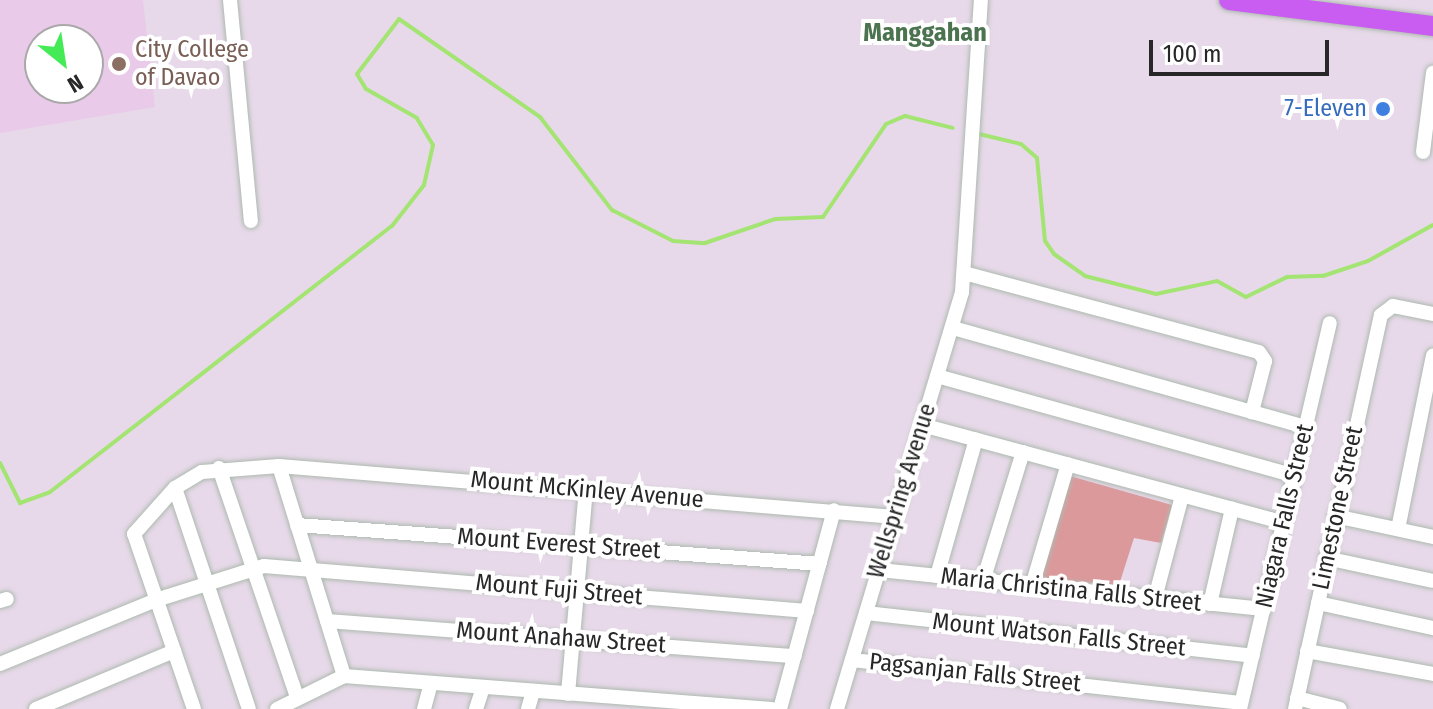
<!DOCTYPE html>
<style>
body{margin:0}
#map{position:relative;width:1433px;height:709px;overflow:hidden;background:#e7d9e9;font-family:"Fira Sans Condensed",sans-serif}
div>[style]{position:absolute}
.education>*{inset:0;background:#e9cae9}
.green>*{inset:0;background:#dc999c}
.stream>*{height:4px;margin:-2px;padding:0 2px;transform-origin:2px;border-radius:2px;background:#a4e473}
.roads{filter:drop-shadow(0 0 2px #adbaaf) drop-shadow(0 0 2px #adbaaf)}
.minor>*{height:14px;margin:-7px;padding:0 7px;transform-origin:7px;border-radius:7px;background:#fff}
.highway>*{height:20px;margin:-10px;padding:0 10px;transform-origin:10px;border-radius:10px;background:#c95df1}
.dots>*{width:22px;height:22px;translate:-50% -50%;box-sizing:border-box;border:4px solid #fff;border-radius:50%}
span{translate:-50% -50%;white-space:nowrap;text-align:center;line-height:1.15;-webkit-text-stroke:8px #fff;paint-order:stroke}
.education-label{font-size:24px;color:#785e54}
.left{translate:0 -50%;text-align:left}
.shop-label{font-size:24px;color:#366cbe}
.right{translate:-100% -50%;text-align:right}
.street-label{font-size:24px;color:#272727}
.neighbourhood-label{font-size:26px;color:#4c7350;font-weight:700}
.north{position:absolute;left:24px;top:24px;width:80px;height:80px;box-sizing:border-box;background:#fff;border:2px solid #a9a9a9;border-radius:50%;rotate:150deg;font-size:22px;font-weight:700;line-height:32px;text-align:center;color:#272727}
.north::after{content:'';display:block;margin:auto;width:28px;height:36px;background:#45eb57;clip-path:polygon(50% 0,100% 100%,50% 72%,0 100%)}
.scale{position:absolute;left:1149px;top:40px;width:180px;height:36px;box-sizing:border-box;border:4px solid #272727;border-top:0;padding-left:10px;font-size:24px;line-height:28px;white-space:nowrap;color:#272727;-webkit-text-stroke:6px #fff;paint-order:stroke}
</style>
<div id="map">
<div class="education">
<i style="clip-path:polygon(evenodd,0 0,143px 0,155px 107px,0 133px,0 0,40px 40px,88px 40px,88px 88px,40px 88px,40px 40px)"></i>
</div>
<div class="green">
<i style="clip-path:polygon(1070px 476px,1172px 505px,1161px 543px,1134px 538px,1119px 585px,1041px 579px)"></i>
</div>
<div class="stream">
<i style="left:979px;top:134px;width:43px;rotate:13.4deg"></i>
<i style="left:1021px;top:144px;width:21px;rotate:41deg"></i>
<i style="left:1037px;top:158px;width:83px;rotate:84.5deg"></i>
<i style="left:1045px;top:241px;width:16px;rotate:55deg"></i>
<i style="left:1054px;top:254px;width:38px;rotate:35deg"></i>
<i style="left:1085px;top:276px;width:73px;rotate:14.2deg"></i>
<i style="left:1156px;top:294px;width:62px;rotate:-12deg"></i>
<i style="left:1217px;top:281px;width:33px;rotate:29deg"></i>
<i style="left:1246px;top:297px;width:46px;rotate:-26deg"></i>
<i style="left:1287px;top:277px;width:36px;rotate:-2deg"></i>
<i style="left:1323px;top:276px;width:47px;rotate:-18.4deg"></i>
<i style="left:1368px;top:261px;width:74px;rotate:-29deg"></i>
<i style="left:0;top:463px;width:45px;rotate:63.4deg"></i>
<i style="left:20px;top:503px;width:32px;rotate:-20deg"></i>
<i style="left:50px;top:492px;width:433px;rotate:-37.9deg"></i>
<i style="left:392px;top:226px;width:52px;rotate:-52deg"></i>
<i style="left:424px;top:185px;width:41px;rotate:-77.3deg"></i>
<i style="left:433px;top:145px;width:31px;rotate:-121deg"></i>
<i style="left:417px;top:118px;width:59px;rotate:-150.4deg"></i>
<i style="left:366px;top:89px;width:17px;rotate:-121deg"></i>
<i style="left:357px;top:74px;width:69px;rotate:-52.6deg"></i>
<i style="left:399px;top:19px;width:172px;rotate:34.8deg"></i>
<i style="left:540px;top:117px;width:118px;rotate:52.3deg"></i>
<i style="left:612px;top:210px;width:68px;rotate:26.9deg"></i>
<i style="left:673px;top:241px;width:32px;rotate:4deg"></i>
<i style="left:705px;top:243px;width:74px;rotate:-18.9deg"></i>
<i style="left:775px;top:219px;width:48px;rotate:-2.4deg"></i>
<i style="left:823px;top:217px;width:112px;rotate:-55.9deg"></i>
<i style="left:886px;top:124px;width:21px;rotate:-23deg"></i>
<i style="left:905px;top:116px;width:49px;rotate:14deg"></i>
</div>
<div class="roads">
<div class="minor">
<i style="left:230px;top:0;width:222px;rotate:84.6deg"></i>
<i style="left:1423px;top:152px;width:80px;rotate:-82.8deg"></i>
<i style="left:964px;top:273px;width:305px;rotate:15deg"></i>
<i style="left:1259px;top:352px;width:11px;rotate:56deg"></i>
<i style="left:1265px;top:361px;width:53px;rotate:104.3deg"></i>
<i style="left:953px;top:328px;width:367px;rotate:15.7deg"></i>
<i style="left:937px;top:376px;width:372px;rotate:15.6deg"></i>
<i style="left:922px;top:425px;width:375px;rotate:15.1deg"></i>
<i style="left:279px;top:466px;width:220px;rotate:72.8deg"></i>
<i style="left:219px;top:468px;width:242px;rotate:71.2deg"></i>
<i style="left:175px;top:488px;width:233px;rotate:71.5deg"></i>
<i style="left:1335px;top:516px;width:100px;rotate:12.1deg"></i>
<i style="left:297px;top:525px;width:524px;rotate:4.26deg"></i>
<i style="left:1398px;top:529px;width:177px;rotate:-78.6deg"></i>
<i style="left:1326px;top:558px;width:109px;rotate:12.1deg"></i>
<i style="left:879px;top:570px;width:387px;rotate:5.8deg"></i>
<i style="left:937px;top:576px;width:142px;rotate:-74.1deg"></i>
<i style="left:983px;top:581px;width:135px;rotate:-72.8deg"></i>
<i style="left:1032px;top:586px;width:127px;rotate:-73.6deg"></i>
<i style="left:1155px;top:598px;width:106px;rotate:-75.2deg"></i>
<i style="left:0;top:601px;width:7px;rotate:-16deg"></i>
<i style="left:1318px;top:603px;width:118px;rotate:12.3deg"></i>
<i style="left:1210px;top:604px;width:98px;rotate:-77deg"></i>
<i style="left:866px;top:613px;width:389px;rotate:6.3deg"></i>
<i style="left:327px;top:621px;width:469px;rotate:4.3deg"></i>
<i style="left:1307px;top:651px;width:128px;rotate:10.3deg"></i>
<i style="left:852px;top:660px;width:391px;rotate:6.3deg"></i>
<i style="left:0;top:664px;width:169px;rotate:-22.3deg"></i>
<i style="left:156px;top:600px;width:113px;rotate:-17.5deg"></i>
<i style="left:264px;top:566px;width:545px;rotate:4.74deg"></i>
<i style="left:568px;top:694px;width:205px;rotate:-85deg"></i>
<i style="left:1297px;top:698px;width:44px;rotate:14.3deg"></i>
<i style="left:36px;top:709px;width:150px;rotate:-22.8deg"></i>
<i style="left:194px;top:709px;width:185px;rotate:-108.9deg"></i>
<i style="left:134px;top:534px;width:62px;rotate:-48.3deg"></i>
<i style="left:175px;top:488px;width:31px;rotate:-31deg"></i>
<i style="left:202px;top:472px;width:77px;rotate:-4.5deg"></i>
<i style="left:279px;top:466px;width:618px;rotate:4.73deg"></i>
<i style="left:277px;top:709px;width:75px;rotate:-26.2deg"></i>
<i style="left:344px;top:676px;width:429px;rotate:4.4deg"></i>
<i style="left:424px;top:709px;width:27px;rotate:-75deg"></i>
<i style="left:476px;top:709px;width:23px;rotate:-72deg"></i>
<i style="left:528px;top:709px;width:19px;rotate:-74deg"></i>
<i style="left:780px;top:709px;width:206px;rotate:-74.8deg"></i>
<i style="left:837px;top:709px;width:435px;rotate:-73.3deg"></i>
<i style="left:962px;top:292px;width:293px;rotate:-86.3deg"></i>
<i style="left:1240px;top:709px;width:396px;rotate:-76.9deg"></i>
<i style="left:1295px;top:709px;width:403px;rotate:-77.7deg"></i>
<i style="left:1381px;top:315px;width:15px;rotate:-37deg"></i>
<i style="left:1393px;top:306px;width:41px;rotate:11.3deg"></i>
</div>
<div class="highway">
<i style="left:1229px;top:0;width:206px;rotate:7.3deg"></i>
</div>
</div>
<div class="dots">
<i style="left:119px;top:64px;background:#8d6e63"></i>
<i style="left:1383px;top:109px;background:#3f7fe0"></i>
</div>
<div class="education-label">
<span class="left" style="left:135px;top:64px">City College<br>of Davao</span>
</div>
<div class="shop-label">
<span class="right" style="left:1367px;top:109px">7-Eleven</span>
</div>
<div class="street-label">
<span style="left:587px;top:490px;rotate:5deg">Mount McKinley Avenue</span>
<span style="left:902px;top:491px;rotate:-73deg">Wellspring Avenue</span>
<span style="left:1338px;top:508px;rotate:-78deg">Limestone Street</span>
<span style="left:1285px;top:516px;rotate:-77deg">Niagara Falls Street</span>
<span style="left:559px;top:544px;rotate:4deg">Mount Everest Street</span>
<span style="left:559px;top:590px;rotate:5deg">Mount Fuji Street</span>
<span style="left:1071px;top:590px;rotate:6deg">Maria Christina Falls Street</span>
<span style="left:1059px;top:635px;rotate:6deg">Mount Watson Falls Street</span>
<span style="left:561px;top:638px;rotate:4deg">Mount Anahaw Street</span>
<span style="left:975px;top:673px;rotate:6deg">Pagsanjan Falls Street</span>
</div>
<div class="neighbourhood-label">
<span style="left:925px;top:33px">Manggahan</span>
</div>
<div class="north">N</div>
<div class="scale">100 m</div>
</div>
